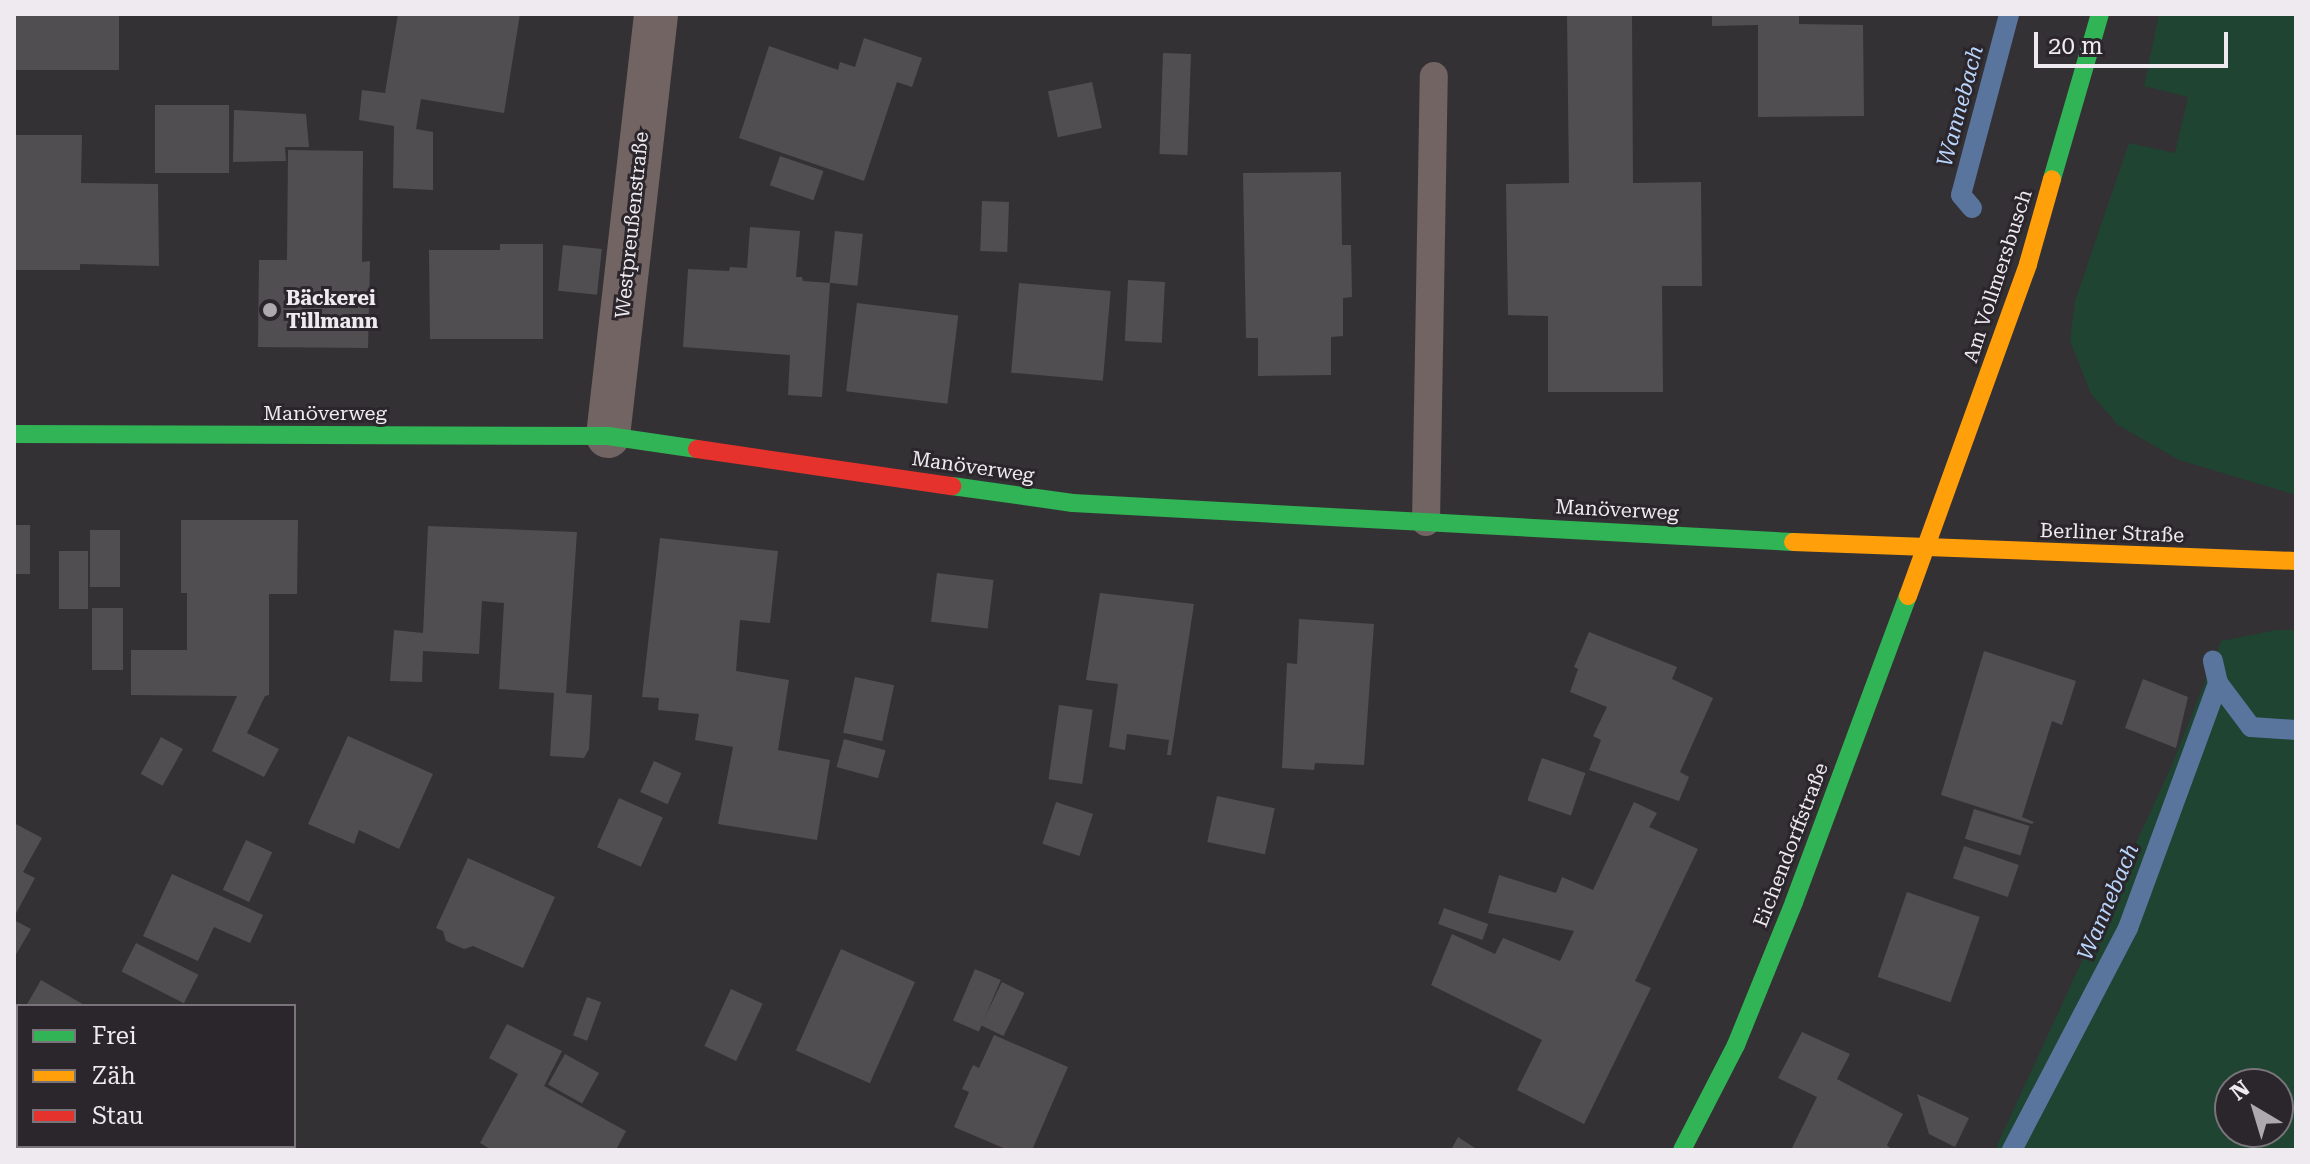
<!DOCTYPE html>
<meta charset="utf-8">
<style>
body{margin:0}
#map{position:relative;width:2310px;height:1164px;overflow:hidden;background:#343135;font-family:"Roboto Serif",serif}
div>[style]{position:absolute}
.green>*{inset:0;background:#1f4431}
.stream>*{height:20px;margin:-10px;padding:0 10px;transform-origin:10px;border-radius:10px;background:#5a759d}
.building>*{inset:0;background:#514e52;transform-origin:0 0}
.lane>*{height:28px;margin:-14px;padding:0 14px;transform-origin:14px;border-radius:14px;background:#716462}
.street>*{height:44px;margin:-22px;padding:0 22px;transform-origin:22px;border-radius:22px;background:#716462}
.fast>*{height:18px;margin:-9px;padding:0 9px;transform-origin:9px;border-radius:9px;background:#30b455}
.slow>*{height:18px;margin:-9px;padding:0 9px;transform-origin:9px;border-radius:9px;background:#ff9f0a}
.jam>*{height:18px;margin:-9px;padding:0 9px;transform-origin:9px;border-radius:9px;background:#e5322d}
.dots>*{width:22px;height:22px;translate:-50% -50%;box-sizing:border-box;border:4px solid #2b262c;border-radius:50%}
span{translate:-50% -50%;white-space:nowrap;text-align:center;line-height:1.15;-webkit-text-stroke:6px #2b262c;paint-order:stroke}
.street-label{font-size:20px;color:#eeeaef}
.poi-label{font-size:20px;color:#eeeaef;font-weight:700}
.left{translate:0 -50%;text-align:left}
.water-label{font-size:22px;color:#b9d5fc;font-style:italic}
.frame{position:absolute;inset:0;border:16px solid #eeeaef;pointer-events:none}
.legend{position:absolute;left:16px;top:1004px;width:280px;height:144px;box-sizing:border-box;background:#2b262c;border:2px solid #79747a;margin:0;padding:10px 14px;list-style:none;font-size:24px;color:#eeeaef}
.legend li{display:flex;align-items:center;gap:16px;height:40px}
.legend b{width:40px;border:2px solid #79747a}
.north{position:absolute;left:2214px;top:1068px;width:80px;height:80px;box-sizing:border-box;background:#2b262c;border:2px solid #79747a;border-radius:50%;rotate:322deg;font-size:22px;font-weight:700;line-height:32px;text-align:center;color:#eeeaef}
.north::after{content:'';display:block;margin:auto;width:28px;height:36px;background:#ada9ae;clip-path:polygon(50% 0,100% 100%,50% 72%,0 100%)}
.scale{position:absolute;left:2034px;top:32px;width:194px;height:36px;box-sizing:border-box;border:4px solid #eeeaef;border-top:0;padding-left:10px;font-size:24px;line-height:28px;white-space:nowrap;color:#eeeaef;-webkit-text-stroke:6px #2b262c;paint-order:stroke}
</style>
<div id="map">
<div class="green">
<i style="clip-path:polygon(2159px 14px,2296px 14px,2296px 495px,2179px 460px,2118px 425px,2091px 394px,2070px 340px,2075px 301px,2129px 143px,2175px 153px,2188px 97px,2144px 86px)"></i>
<i style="clip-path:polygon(evenodd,2276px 630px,2296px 630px,2296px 1150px,1995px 1150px,2172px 765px,2221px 641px,2276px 630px,2230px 1084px,2278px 1084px,2278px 1132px,2230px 1132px,2230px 1084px)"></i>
</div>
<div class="stream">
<i style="left:1972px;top:208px;width:17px;rotate:-130deg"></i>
<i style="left:1961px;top:195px;width:187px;rotate:-75.1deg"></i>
<i style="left:2218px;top:683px;width:55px;rotate:53.1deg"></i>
<i style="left:2251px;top:727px;width:45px;rotate:3.8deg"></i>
<i style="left:2012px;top:1150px;width:250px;rotate:-62.4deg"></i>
<i style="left:2128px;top:928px;width:261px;rotate:-69.8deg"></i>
<i style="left:2218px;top:683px;width:23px;rotate:-103deg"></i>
</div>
<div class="building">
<i style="left:14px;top:14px;width:105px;height:56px"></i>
<i style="clip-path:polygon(398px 14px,520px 14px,504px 113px,421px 99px,416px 129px,433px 132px,433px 190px,393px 188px,394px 126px,359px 120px,362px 90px,385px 93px)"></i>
<i style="clip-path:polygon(1567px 14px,1632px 14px,1633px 183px,1701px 182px,1702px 286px,1662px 286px,1663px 392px,1548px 392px,1548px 316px,1508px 315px,1506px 184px,1569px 183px)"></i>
<i style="clip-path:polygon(1712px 14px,1799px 14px,1799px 24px,1863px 25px,1864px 116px,1758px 117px,1758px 25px,1712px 26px)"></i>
<i style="clip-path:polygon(864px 38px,922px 58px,912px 87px,897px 82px,864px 181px,739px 138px,769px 46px,838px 70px,840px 62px,855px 67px)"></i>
<i style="left:1163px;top:53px;width:28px;height:101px;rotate:2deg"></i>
<i style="left:1092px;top:82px;width:47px;height:45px;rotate:78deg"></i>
<i style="left:155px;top:105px;width:74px;height:68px"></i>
<i style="clip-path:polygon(234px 110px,306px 114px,309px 147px,285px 147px,286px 161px,233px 162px)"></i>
<i style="clip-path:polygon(14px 135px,82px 135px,81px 183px,158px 184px,159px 266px,80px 264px,80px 270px,14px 270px)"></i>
<i style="clip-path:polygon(288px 150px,363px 151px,362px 262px,370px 261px,368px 348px,258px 347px,259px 260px,287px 260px)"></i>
<i style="left:780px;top:156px;width:46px;height:31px;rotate:19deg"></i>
<i style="clip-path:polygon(1341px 172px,1342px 245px,1351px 245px,1352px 297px,1343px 298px,1343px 336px,1331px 337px,1331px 375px,1258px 376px,1258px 338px,1246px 338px,1243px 173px)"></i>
<i style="left:982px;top:201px;width:27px;height:50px;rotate:2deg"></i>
<i style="clip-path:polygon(750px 227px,800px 231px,796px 277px,802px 277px,803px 281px,830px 283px,822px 397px,788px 395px,790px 355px,683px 347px,688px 269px,729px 271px,730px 267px,747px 268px)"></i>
<i style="left:835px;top:231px;width:28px;height:52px;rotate:6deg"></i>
<i style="clip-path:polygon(500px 244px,543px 244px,543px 339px,430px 339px,429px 250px,500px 250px)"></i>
<i style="left:563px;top:245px;width:39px;height:46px;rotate:6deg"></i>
<i style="left:1128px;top:280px;width:37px;height:61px;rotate:3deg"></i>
<i style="left:1019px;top:283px;width:92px;height:90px;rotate:5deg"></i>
<i style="left:857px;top:303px;width:102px;height:89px;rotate:7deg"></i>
<i style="clip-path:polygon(181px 520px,298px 520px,297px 594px,269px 594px,269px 695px,265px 696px,247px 733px,279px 749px,264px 777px,212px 751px,237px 696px,131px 695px,131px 650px,187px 650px,187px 593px,181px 593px)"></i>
<i style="left:30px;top:525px;width:49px;height:16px;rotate:90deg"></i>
<i style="clip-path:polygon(428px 526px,577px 532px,566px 693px,592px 695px,589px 749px,584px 758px,550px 756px,554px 693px,499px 689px,504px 603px,482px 601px,479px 654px,423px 651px,422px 682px,390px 681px,394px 630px,423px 633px)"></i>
<i style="left:90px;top:530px;width:30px;height:57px"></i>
<i style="clip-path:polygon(660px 538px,778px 551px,770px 623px,740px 620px,736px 671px,789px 680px,778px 750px,830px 760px,817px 840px,718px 824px,733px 747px,695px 740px,699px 714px,658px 710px,659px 698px,642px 697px)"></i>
<i style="left:59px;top:551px;width:29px;height:58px"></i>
<i style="left:937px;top:573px;width:57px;height:49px;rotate:7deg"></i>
<i style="clip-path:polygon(1100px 593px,1194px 604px,1171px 755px,1167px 755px,1169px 740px,1127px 734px,1125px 750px,1109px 747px,1118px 684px,1086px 680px)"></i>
<i style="left:92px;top:608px;width:31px;height:62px"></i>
<i style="clip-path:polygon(1299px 619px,1374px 624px,1364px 765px,1315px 763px,1314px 770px,1282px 768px,1287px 663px,1297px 664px)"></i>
<i style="clip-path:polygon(1589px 632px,1677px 667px,1672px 679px,1713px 698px,1680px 772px,1689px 777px,1679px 801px,1589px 770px,1601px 740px,1593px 736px,1607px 707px,1570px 692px,1578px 669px,1574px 667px)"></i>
<i style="clip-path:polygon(1984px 651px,2076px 681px,2062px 725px,2052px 721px,2022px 817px,2034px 822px,2032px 824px,1941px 795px)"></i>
<i style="left:855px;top:677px;width:40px;height:57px;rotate:12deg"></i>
<i style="clip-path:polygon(2143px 679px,2188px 697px,2176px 748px,2125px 728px)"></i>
<i style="left:1059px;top:705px;width:34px;height:75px;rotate:8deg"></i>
<i style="clip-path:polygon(348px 736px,433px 774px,399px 849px,359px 830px,354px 844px,308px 824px)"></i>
<i style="left:161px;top:737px;width:25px;height:42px;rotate:29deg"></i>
<i style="left:844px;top:739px;width:43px;height:29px;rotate:15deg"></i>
<i style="left:1542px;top:758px;width:46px;height:45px;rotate:19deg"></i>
<i style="left:654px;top:761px;width:30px;height:34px;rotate:24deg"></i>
<i style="left:1217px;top:796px;width:59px;height:47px;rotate:12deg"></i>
<i style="left:619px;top:798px;width:48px;height:54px;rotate:24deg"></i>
<i style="left:1056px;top:802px;width:39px;height:44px;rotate:18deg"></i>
<i style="clip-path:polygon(1634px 802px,1657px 813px,1649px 827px,1698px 849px,1635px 981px,1651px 988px,1584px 1124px,1517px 1090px,1542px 1040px,1431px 985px,1452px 934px,1495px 954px,1503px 938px,1560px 961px,1574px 931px,1488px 913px,1499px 875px,1556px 893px,1562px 877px,1593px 890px)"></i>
<i style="left:1974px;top:809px;width:58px;height:31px;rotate:17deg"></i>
<i style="clip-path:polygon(14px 823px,42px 838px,23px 872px,35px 878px,14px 917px)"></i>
<i style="left:246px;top:840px;width:29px;height:55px;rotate:25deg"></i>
<i style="left:1964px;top:846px;width:58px;height:34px;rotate:19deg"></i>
<i style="clip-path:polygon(468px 858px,555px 897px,523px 968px,473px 946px,464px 949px,446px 941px,443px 931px,436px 928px)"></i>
<i style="clip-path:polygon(172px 874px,263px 915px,250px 943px,214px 927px,198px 961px,143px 936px)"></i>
<i style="left:1907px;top:892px;width:77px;height:90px;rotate:19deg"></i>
<i style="left:1444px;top:908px;width:47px;height:17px;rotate:20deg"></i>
<i style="clip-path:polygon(14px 920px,31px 929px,14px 958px)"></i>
<i style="left:136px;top:943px;width:70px;height:32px;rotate:27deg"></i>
<i style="left:841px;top:949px;width:81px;height:111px;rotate:24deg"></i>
<i style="left:975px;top:969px;width:28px;height:56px;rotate:23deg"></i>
<i style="clip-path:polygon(41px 980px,86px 1006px,26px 1006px)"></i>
<i style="left:1002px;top:982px;width:25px;height:48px;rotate:26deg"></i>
<i style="left:731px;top:989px;width:35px;height:63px;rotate:25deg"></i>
<i style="left:587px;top:997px;width:15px;height:41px;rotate:20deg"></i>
<i style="clip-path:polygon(507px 1024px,562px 1051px,544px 1086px,626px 1131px,616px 1150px,492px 1150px,480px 1143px,518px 1074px,489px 1058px)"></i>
<i style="clip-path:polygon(1802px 1032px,1850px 1054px,1837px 1079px,1903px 1114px,1887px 1145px,1892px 1150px,1791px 1150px,1817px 1097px,1778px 1078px)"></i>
<i style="clip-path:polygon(994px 1035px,1068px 1067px,1032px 1150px,1008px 1150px,954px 1127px,969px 1092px,962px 1089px,973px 1065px,979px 1068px)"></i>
<i style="left:565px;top:1054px;width:39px;height:35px;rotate:29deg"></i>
<i style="clip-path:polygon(15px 1059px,18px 1060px,18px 1097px,14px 1094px)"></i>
<i style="clip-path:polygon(1917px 1094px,1969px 1118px,1955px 1147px,1929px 1134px)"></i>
<i style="clip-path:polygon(1458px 1137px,1478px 1150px,1451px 1150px)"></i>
</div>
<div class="lane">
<i style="left:1426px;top:522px;width:446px;rotate:-89deg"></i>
</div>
<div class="street">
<i style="left:608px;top:436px;width:425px;rotate:-83.5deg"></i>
</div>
<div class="fast">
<i style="left:2052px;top:179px;width:172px;rotate:-73.8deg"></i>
<i style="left:14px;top:434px;width:594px;rotate:0.19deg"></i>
<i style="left:608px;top:436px;width:90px;rotate:8.3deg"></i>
<i style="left:952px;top:486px;width:122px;rotate:8deg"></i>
<i style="left:1073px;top:503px;width:721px;rotate:3.1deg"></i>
<i style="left:1682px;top:1150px;width:118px;rotate:-62.8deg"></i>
<i style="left:1736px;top:1045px;width:154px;rotate:-67.9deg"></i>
<i style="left:1794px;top:902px;width:327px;rotate:-69.6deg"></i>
</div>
<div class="slow">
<i style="left:1793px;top:542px;width:503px;rotate:2.16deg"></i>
<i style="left:1908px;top:596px;width:353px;rotate:-70.1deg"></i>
<i style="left:2028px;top:264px;width:88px;rotate:-74.2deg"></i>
</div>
<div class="jam">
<i style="left:697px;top:449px;width:258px;rotate:8.3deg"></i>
</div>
<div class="dots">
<i style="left:270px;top:310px;background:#ada9ae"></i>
</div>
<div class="street-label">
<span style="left:632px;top:225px;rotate:-84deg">Westpreußenstraße</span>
<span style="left:1998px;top:276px;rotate:-72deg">Am Vollmersbusch</span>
<span style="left:325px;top:413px">Manöverweg</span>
<span style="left:973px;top:467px;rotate:8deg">Manöverweg</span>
<span style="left:1617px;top:510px;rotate:3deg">Manöverweg</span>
<span style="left:2112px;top:533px;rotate:2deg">Berliner Straße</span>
<span style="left:1791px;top:845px;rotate:-69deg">Eichendorffstraße</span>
</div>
<div class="poi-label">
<span class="left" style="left:286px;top:310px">Bäckerei<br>Tillmann</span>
</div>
<div class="water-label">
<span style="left:1960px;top:106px;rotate:-75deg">Wannebach</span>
<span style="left:2108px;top:902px;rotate:-67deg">Wannebach</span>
</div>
<div class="frame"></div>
<ul class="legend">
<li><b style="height:10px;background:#30b455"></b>Frei</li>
<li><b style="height:10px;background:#ff9f0a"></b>Zäh</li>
<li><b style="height:10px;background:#e5322d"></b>Stau</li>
</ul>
<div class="north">N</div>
<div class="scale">20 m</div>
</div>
